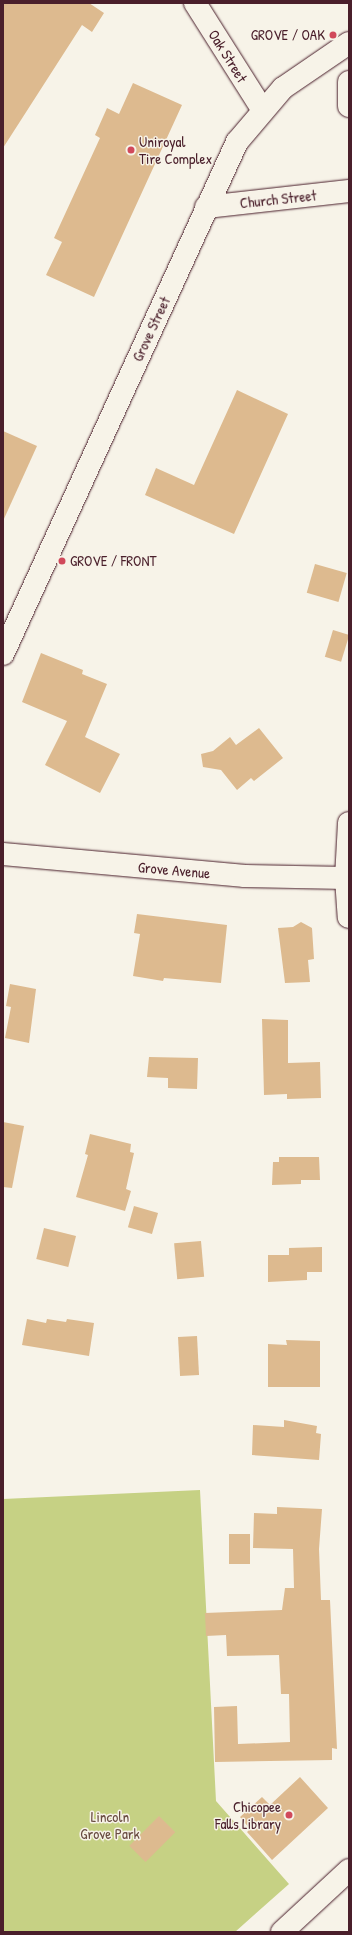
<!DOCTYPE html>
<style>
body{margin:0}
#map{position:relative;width:352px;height:1935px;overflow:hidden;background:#f7f3e8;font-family:"Patrick Hand",sans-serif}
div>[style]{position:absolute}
.green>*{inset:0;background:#c6d184}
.building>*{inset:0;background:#ddba8f;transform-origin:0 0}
.roads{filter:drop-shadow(0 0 1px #4a1f2b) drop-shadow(0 0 1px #4a1f2b)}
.minor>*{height:22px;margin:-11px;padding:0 11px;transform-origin:11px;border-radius:11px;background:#f7f3e8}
.secondary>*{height:22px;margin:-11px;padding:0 11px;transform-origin:11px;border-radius:11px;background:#f7f3e8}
.dots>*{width:11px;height:11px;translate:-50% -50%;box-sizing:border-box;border:2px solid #f7f3e8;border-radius:50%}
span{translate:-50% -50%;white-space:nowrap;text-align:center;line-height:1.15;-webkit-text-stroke:3px #f7f3e8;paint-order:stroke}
.poi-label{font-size:15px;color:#4a1f2b}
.right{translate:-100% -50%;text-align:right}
.left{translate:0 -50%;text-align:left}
.street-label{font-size:15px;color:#4a1f2b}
.park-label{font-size:15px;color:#694c41}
.frame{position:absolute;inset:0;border:4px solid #4a1f2b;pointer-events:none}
</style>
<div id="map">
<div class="green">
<i style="clip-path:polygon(200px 1490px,216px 1801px,289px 1884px,235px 1932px,3px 1932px,3px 1499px)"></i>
</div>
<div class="building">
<i style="clip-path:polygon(3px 3px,89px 3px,104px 13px,92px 32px,82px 25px,3px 148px)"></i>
<i style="clip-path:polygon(133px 83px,182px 105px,94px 297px,46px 275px,62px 242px,54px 238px,100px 138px,95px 135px,107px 108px,119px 114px)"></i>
<i style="clip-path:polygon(237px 390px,288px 414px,234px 534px,145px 495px,156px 468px,194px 485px)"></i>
<i style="clip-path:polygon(3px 431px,37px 446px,3px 521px)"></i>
<i style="left:315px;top:564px;width:33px;height:30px;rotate:16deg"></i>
<i style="left:333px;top:630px;width:17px;height:28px;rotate:17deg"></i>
<i style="clip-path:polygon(41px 653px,83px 670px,82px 674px,107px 684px,85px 737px,120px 754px,100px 793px,45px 765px,67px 721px,22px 702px)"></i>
<i style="clip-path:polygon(259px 728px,283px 758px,254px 781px,251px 778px,237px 790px,221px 770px,203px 767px,201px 754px,213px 751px,230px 737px,236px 745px)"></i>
<i style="clip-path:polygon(137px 914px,227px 925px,221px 983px,164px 978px,163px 981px,133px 976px,140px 934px,134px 933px)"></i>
<i style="clip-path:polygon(301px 922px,312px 928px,314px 959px,308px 960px,310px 982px,285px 983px,278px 928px,293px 927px)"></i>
<i style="clip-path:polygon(10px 984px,36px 989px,29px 1043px,5px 1038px,11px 1007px,6px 1006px)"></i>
<i style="clip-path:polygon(262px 1019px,288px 1020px,288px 1063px,320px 1062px,321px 1098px,287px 1099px,287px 1094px,264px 1095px)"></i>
<i style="clip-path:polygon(149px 1057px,198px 1058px,197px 1089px,168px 1088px,168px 1078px,147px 1077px)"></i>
<i style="clip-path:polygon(3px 1122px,24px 1126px,12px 1188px,3px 1187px)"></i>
<i style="clip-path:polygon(90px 1134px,131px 1144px,130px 1152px,134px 1153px,126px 1189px,131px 1191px,125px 1211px,76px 1197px,88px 1155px,85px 1154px)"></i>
<i style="clip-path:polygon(279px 1157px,319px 1157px,320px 1180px,301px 1180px,301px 1184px,272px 1185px,273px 1162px,279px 1162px)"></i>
<i style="left:134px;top:1206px;width:25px;height:22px;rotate:16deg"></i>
<i style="left:44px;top:1228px;width:33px;height:32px;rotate:14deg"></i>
<i style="left:201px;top:1241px;width:36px;height:27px;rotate:85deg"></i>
<i style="clip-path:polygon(322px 1247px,322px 1272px,307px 1272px,307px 1280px,268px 1282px,268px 1255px,289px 1255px,289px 1248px)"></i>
<i style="clip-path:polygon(27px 1319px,46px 1323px,47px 1319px,66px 1322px,67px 1319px,94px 1323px,89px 1356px,22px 1345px)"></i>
<i style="left:197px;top:1336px;width:39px;height:19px;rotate:87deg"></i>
<i style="clip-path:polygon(286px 1340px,320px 1341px,320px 1387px,268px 1387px,268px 1344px,287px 1345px)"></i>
<i style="clip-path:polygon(284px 1420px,317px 1426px,316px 1433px,321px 1434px,319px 1460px,252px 1455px,253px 1425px,284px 1427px)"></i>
<i style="clip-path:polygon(277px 1507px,322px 1509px,319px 1549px,321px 1600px,330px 1600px,337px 1749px,332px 1748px,332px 1760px,215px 1762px,214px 1707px,237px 1706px,238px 1744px,290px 1742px,289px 1694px,281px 1694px,279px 1655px,227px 1656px,226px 1635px,206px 1636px,205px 1613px,282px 1610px,285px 1588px,294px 1588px,293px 1549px,253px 1548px,254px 1513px,277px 1514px)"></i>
<i style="left:229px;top:1534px;width:21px;height:30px"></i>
<i style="clip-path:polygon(300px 1777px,328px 1808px,272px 1860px,247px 1832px,250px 1829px,240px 1817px,262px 1797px,270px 1805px)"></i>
<i style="left:159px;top:1816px;width:23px;height:42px;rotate:45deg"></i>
</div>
<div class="roads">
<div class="minor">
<i style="left:195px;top:3px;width:125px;rotate:57.7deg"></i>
<i style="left:349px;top:823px;width:55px;rotate:93.1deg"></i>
<i style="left:346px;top:878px;width:39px;rotate:86deg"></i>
<i style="left:3px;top:854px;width:243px;rotate:5.2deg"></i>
<i style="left:245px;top:876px;width:101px;rotate:1.1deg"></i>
</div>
<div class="secondary">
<i style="left:349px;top:82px;width:24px;rotate:90deg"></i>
<i style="left:206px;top:207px;width:144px;rotate:-6.4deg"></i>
<i style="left:3px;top:654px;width:563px;rotate:-65.44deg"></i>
<i style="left:237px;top:142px;width:71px;rotate:-49.6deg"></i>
<i style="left:283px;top:88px;width:80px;rotate:-34.3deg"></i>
<i style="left:282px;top:1932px;width:91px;rotate:-42.8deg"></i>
</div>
</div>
<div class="dots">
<i style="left:333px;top:35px;background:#d1495b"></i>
<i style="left:131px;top:150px;background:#d1495b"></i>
<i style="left:62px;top:561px;background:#d1495b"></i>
<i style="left:289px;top:1815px;background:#d1495b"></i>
</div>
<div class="poi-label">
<span class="right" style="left:325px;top:35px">GROVE / OAK</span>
<span class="left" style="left:139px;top:150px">Uniroyal<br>Tire Complex</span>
<span class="left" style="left:70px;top:561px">GROVE / FRONT</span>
<span class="right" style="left:281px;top:1815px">Chicopee<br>Falls Library</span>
</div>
<div class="street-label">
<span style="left:228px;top:56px;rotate:58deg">Oak Street</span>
<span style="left:278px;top:199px;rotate:-6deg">Church Street</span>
<span style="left:151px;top:329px;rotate:-65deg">Grove Street</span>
<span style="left:174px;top:870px;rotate:5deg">Grove Avenue</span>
</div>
<div class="park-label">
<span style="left:110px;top:1825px">Lincoln<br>Grove Park</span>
</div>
<div class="frame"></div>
</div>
